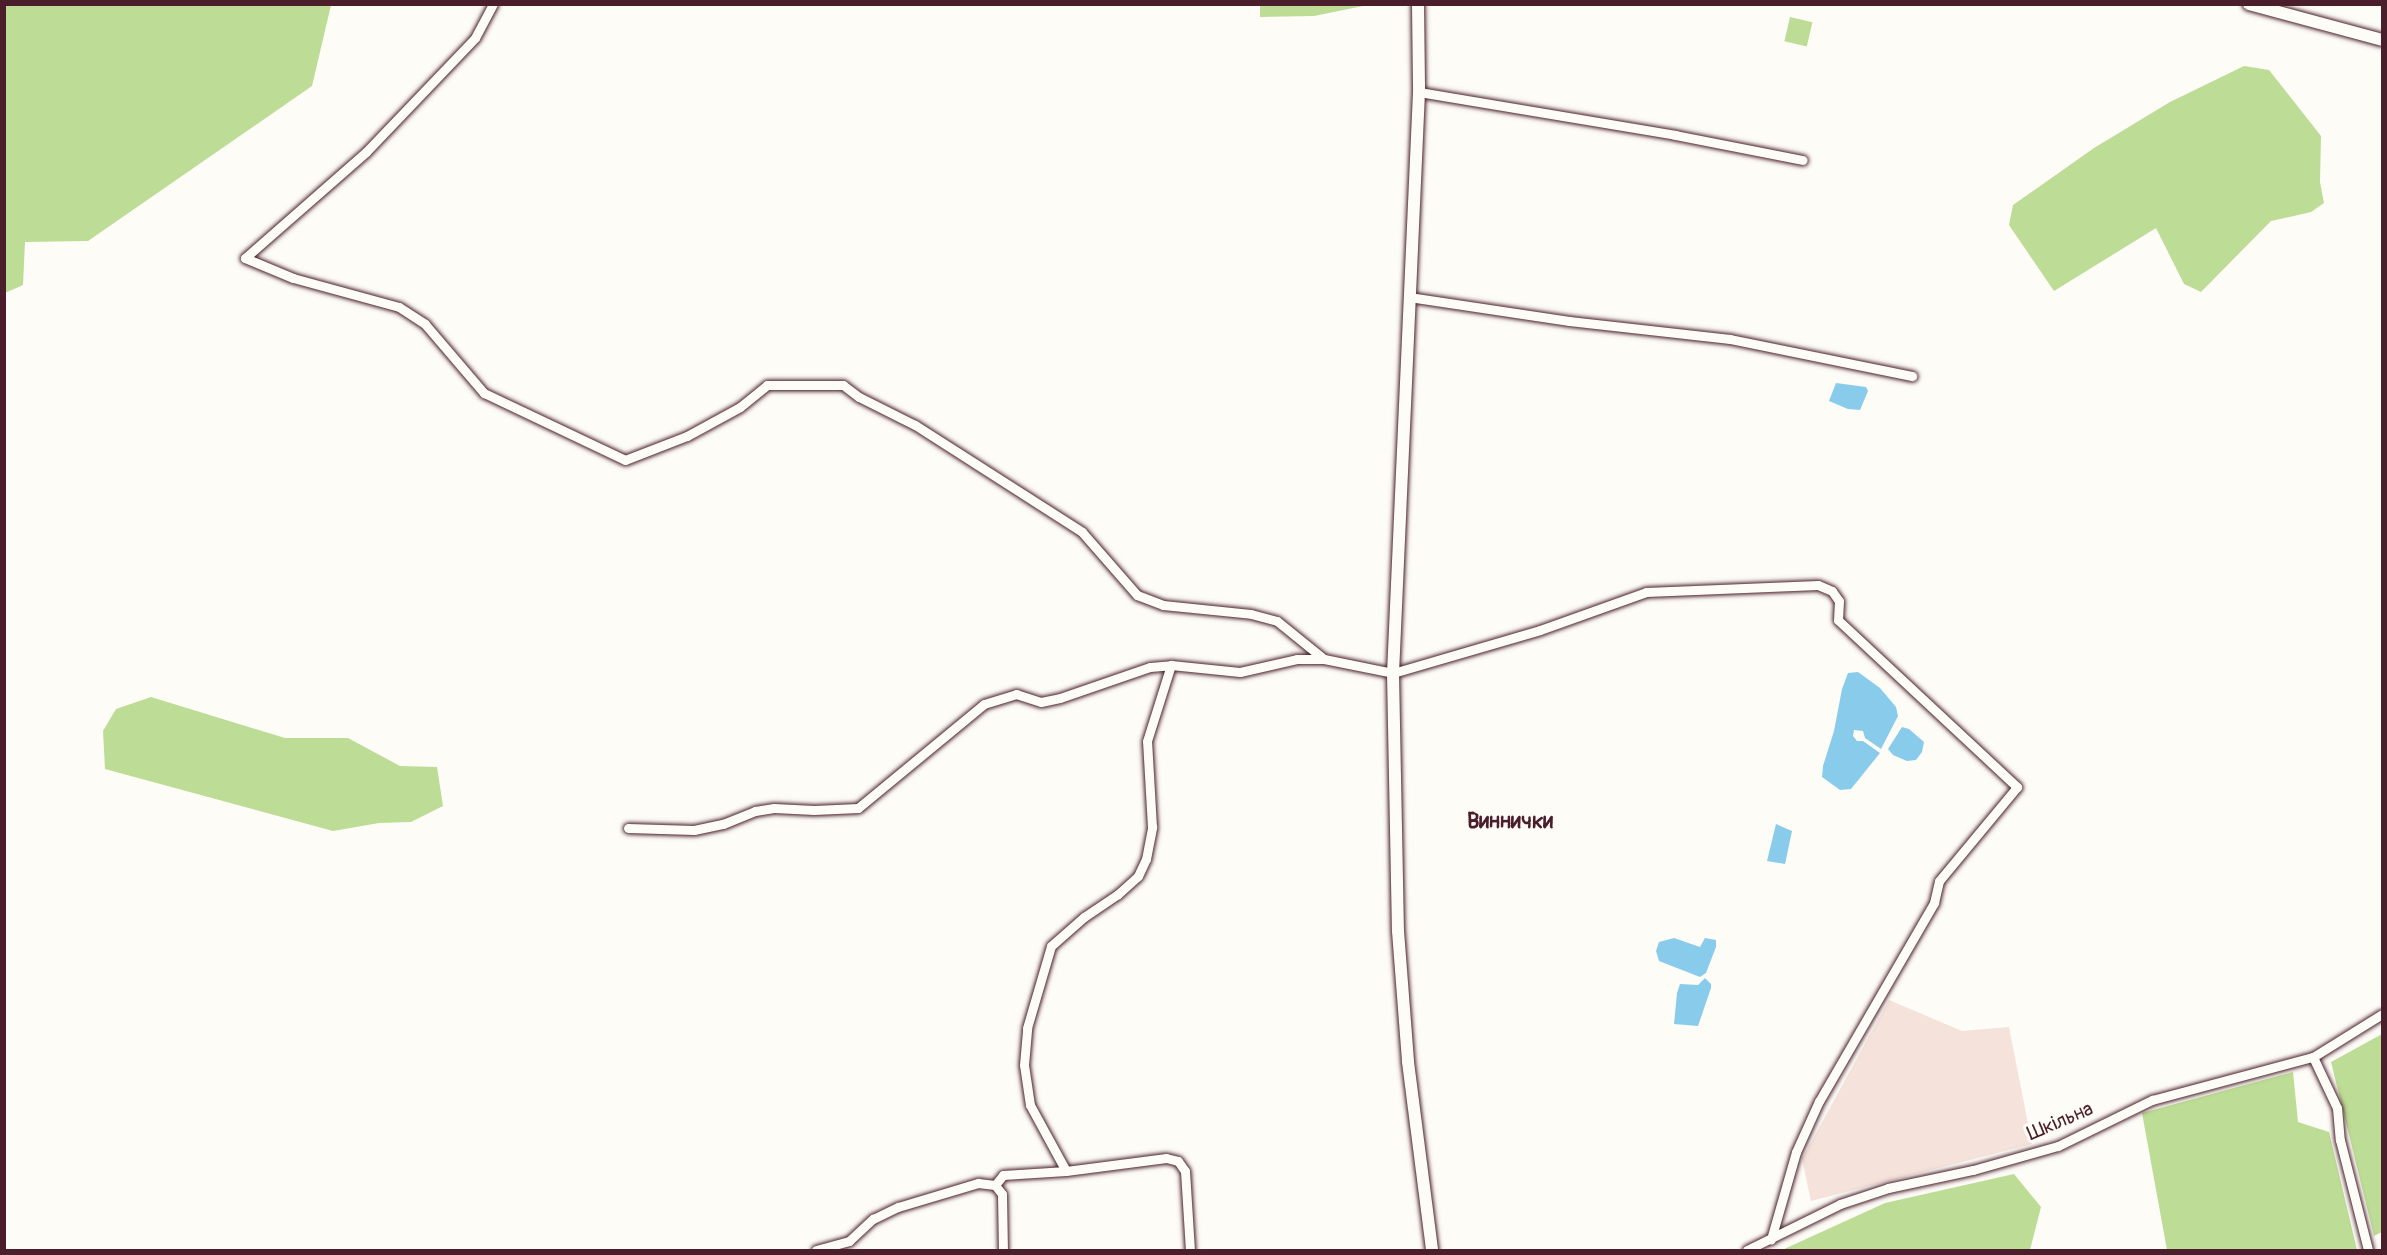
<!DOCTYPE html>
<meta charset="utf-8">
<style>
body{margin:0}
#map{position:relative;width:2387px;height:1255px;overflow:hidden;background:#fdfcf7;font-family:Pangolin,sans-serif}
div>[style]{position:absolute}
.built>*{inset:0;background:#f4e2db}
.green>*{inset:0;background:#bddc95;transform-origin:0 0}
.water>*{inset:0;background:#89cbea}
.roads{filter:drop-shadow(0 0 2px #4a1f2b) drop-shadow(0 0 2px #4a1f2b)}
.street>*{height:9px;margin:-4.5px;padding:0 4.5px;transform-origin:4.5px;border-radius:4.5px;background:#fdfcf7}
.secondary>*{height:12px;margin:-6px;padding:0 6px;transform-origin:6px;border-radius:6px;background:#fdfcf7}
span{translate:-50% -50%;white-space:nowrap;text-align:center;line-height:1.15;-webkit-text-stroke:6px #fdfcf7;paint-order:stroke}
.street-label{font-size:20px;color:#4a1f2b}
.quarter-label{font-size:22px;color:#4a1f2b;font-weight:700}
.frame{position:absolute;inset:0;border:6px solid #4a1f2b;pointer-events:none}
</style>
<div id="map">
<div class="built">
<i style="clip-path:polygon(1889px 1000px,1962px 1031px,2009px 1027px,2032px 1144px,1811px 1201px,1802px 1159px)"></i>
</div>
<div class="green">
<i style="clip-path:polygon(5px 4px,331px 4px,331px 5px,312px 86px,88px 241px,25px 242px,23px 285px,5px 293px)"></i>
<i style="clip-path:polygon(1260px 5px,1260px 4px,1368px 5px,1314px 16px,1260px 17px)"></i>
<i style="left:1790px;top:17px;width:23px;height:25px;rotate:13deg"></i>
<i style="clip-path:polygon(2244px 66px,2269px 70px,2321px 136px,2320px 182px,2324px 203px,2311px 212px,2271px 221px,2201px 292px,2184px 284px,2156px 228px,2054px 291px,2009px 225px,2013px 205px,2094px 148px,2170px 102px)"></i>
<i style="clip-path:polygon(151px 697px,285px 738px,348px 738px,400px 766px,437px 767px,443px 806px,411px 822px,379px 823px,333px 831px,105px 769px,103px 731px,116px 709px)"></i>
<i style="clip-path:polygon(2382px 1034px,2382px 1232px,2374px 1236px,2331px 1062px)"></i>
<i style="clip-path:polygon(2293px 1072px,2298px 1122px,2329px 1132px,2357px 1250px,2167px 1250px,2142px 1113px)"></i>
<i style="clip-path:polygon(2014px 1174px,2041px 1207px,2030px 1250px,1782px 1250px,1885px 1203px)"></i>
</div>
<div class="water">
<i style="clip-path:polygon(1836px 383px,1866px 387px,1868px 391px,1860px 410px,1848px 409px,1829px 401px)"></i>
<i style="clip-path:polygon(1858px 672px,1880px 688px,1896px 707px,1898px 716px,1881px 749px,1865px 738px,1863px 731px,1854px 730px,1853px 736px,1857px 741px,1863px 741px,1880px 753px,1851px 789px,1840px 790px,1822px 777px,1823px 766px,1834px 731px,1842px 689px,1848px 673px)"></i>
<i style="clip-path:polygon(1902px 727px,1909px 729px,1924px 742px,1922px 752px,1916px 760px,1907px 761px,1893px 755px,1888px 749px)"></i>
<i style="clip-path:polygon(1776px 824px,1792px 831px,1785px 864px,1767px 861px)"></i>
<i style="clip-path:polygon(1674px 938px,1700px 947px,1705px 938px,1716px 940px,1716px 947px,1706px 973px,1700px 977px,1659px 961px,1656px 951px,1659px 942px)"></i>
<i style="clip-path:polygon(1705px 978px,1711px 984px,1711px 988px,1698px 1026px,1674px 1024px,1677px 993px,1680px 984px,1698px 985px)"></i>
</div>
<div class="roads">
<div class="street">
<i style="left:493px;top:4px;width:38px;rotate:118deg"></i>
<i style="left:475px;top:38px;width:158px;rotate:133.7deg"></i>
<i style="left:366px;top:152px;width:161px;rotate:138.8deg"></i>
<i style="left:245px;top:258px;width:52px;rotate:22.6deg"></i>
<i style="left:293px;top:278px;width:110px;rotate:15.3deg"></i>
<i style="left:399px;top:307px;width:31px;rotate:33deg"></i>
<i style="left:425px;top:324px;width:91px;rotate:49.5deg"></i>
<i style="left:484px;top:393px;width:156px;rotate:25.4deg"></i>
<i style="left:625px;top:460px;width:66px;rotate:-21.2deg"></i>
<i style="left:687px;top:436px;width:60px;rotate:-28.7deg"></i>
<i style="left:740px;top:407px;width:35px;rotate:-39deg"></i>
<i style="left:767px;top:385px;width:76px"></i>
<i style="left:843px;top:385px;width:20px;rotate:37deg"></i>
<i style="left:859px;top:397px;width:63px;rotate:26.6deg"></i>
<i style="left:915px;top:425px;width:198px;rotate:32.6deg"></i>
<i style="left:1082px;top:532px;width:84px;rotate:48.9deg"></i>
<i style="left:1137px;top:595px;width:28px;rotate:21deg"></i>
<i style="left:1163px;top:605px;width:88px;rotate:5.8deg"></i>
<i style="left:1251px;top:614px;width:27px;rotate:15deg"></i>
<i style="left:1277px;top:621px;width:60px;rotate:39deg"></i>
<i style="left:1324px;top:659px;width:70px;rotate:11.5deg"></i>
<i style="left:1393px;top:673px;width:153px;rotate:-16.3deg"></i>
<i style="left:1540px;top:630px;width:113px;rotate:-19.7deg"></i>
<i style="left:1646px;top:592px;width:172px;rotate:-2.3deg"></i>
<i style="left:1818px;top:585px;width:15px;rotate:23deg"></i>
<i style="left:1832px;top:591px;width:12px;rotate:55deg"></i>
<i style="left:1839px;top:601px;width:19px;rotate:93deg"></i>
<i style="left:1838px;top:620px;width:245px;rotate:43deg"></i>
<i style="left:2017px;top:787px;width:122px;rotate:129.7deg"></i>
<i style="left:1939px;top:881px;width:23px;rotate:103deg"></i>
<i style="left:1934px;top:903px;width:229px;rotate:120.1deg"></i>
<i style="left:1819px;top:1101px;width:56px;rotate:114.3deg"></i>
<i style="left:1796px;top:1152px;width:91px;rotate:106deg"></i>
<i style="left:1419px;top:92px;width:260px;rotate:9.5deg"></i>
<i style="left:1675px;top:135px;width:130px;rotate:11.1deg"></i>
<i style="left:1409px;top:297px;width:162px;rotate:8.5deg"></i>
<i style="left:1569px;top:321px;width:162px;rotate:6.4deg"></i>
<i style="left:1730px;top:339px;width:186px;rotate:11.5deg"></i>
<i style="left:628px;top:828px;width:66px;rotate:1.7deg"></i>
<i style="left:694px;top:830px;width:30px;rotate:-12deg"></i>
<i style="left:723px;top:824px;width:35px;rotate:-22deg"></i>
<i style="left:755px;top:811px;width:19px;rotate:-9deg"></i>
<i style="left:774px;top:808px;width:40px;rotate:2.9deg"></i>
<i style="left:814px;top:810px;width:44px;rotate:-2.6deg"></i>
<i style="left:858px;top:808px;width:163px;rotate:-39.5deg"></i>
<i style="left:984px;top:704px;width:34px;rotate:-17deg"></i>
<i style="left:1016px;top:694px;width:26px;rotate:18deg"></i>
<i style="left:1041px;top:702px;width:19px;rotate:-12deg"></i>
<i style="left:1060px;top:698px;width:95px;rotate:-19deg"></i>
<i style="left:1150px;top:667px;width:21px;rotate:-5deg"></i>
<i style="left:1171px;top:665px;width:69px;rotate:5.8deg"></i>
<i style="left:1240px;top:672px;width:58px;rotate:-12.8deg"></i>
<i style="left:1297px;top:659px;width:27px"></i>
<i style="left:2313px;top:1057px;width:56px;rotate:64.8deg"></i>
<i style="left:2337px;top:1108px;width:32px;rotate:85deg"></i>
<i style="left:2340px;top:1140px;width:114px;rotate:75.7deg"></i>
<i style="left:1066px;top:1171px;width:75px;rotate:-118.6deg"></i>
<i style="left:1030px;top:1105px;width:40px;rotate:-98.5deg"></i>
<i style="left:1024px;top:1065px;width:37px;rotate:-85deg"></i>
<i style="left:1027px;top:1028px;width:85px;rotate:-73.7deg"></i>
<i style="left:1051px;top:946px;width:44px;rotate:-41.3deg"></i>
<i style="left:1084px;top:917px;width:40px;rotate:-34deg"></i>
<i style="left:1117px;top:895px;width:28px;rotate:-42deg"></i>
<i style="left:1138px;top:876px;width:19px;rotate:-65deg"></i>
<i style="left:1146px;top:859px;width:33px;rotate:-79deg"></i>
<i style="left:1152px;top:827px;width:86px;rotate:-93.3deg"></i>
<i style="left:1147px;top:741px;width:80px;rotate:-72.5deg"></i>
<i style="left:995px;top:1185px;width:11px;rotate:52deg"></i>
<i style="left:1002px;top:1194px;width:56px;rotate:89deg"></i>
<i style="left:816px;top:1250px;width:34px;rotate:-15deg"></i>
<i style="left:849px;top:1241px;width:33px;rotate:-43deg"></i>
<i style="left:873px;top:1219px;width:28px;rotate:-26deg"></i>
<i style="left:898px;top:1207px;width:84px;rotate:-16.7deg"></i>
<i style="left:978px;top:1183px;width:17px;rotate:7deg"></i>
<i style="left:995px;top:1185px;width:13px;rotate:-51deg"></i>
<i style="left:1003px;top:1175px;width:63px;rotate:-3.6deg"></i>
<i style="left:1066px;top:1171px;width:101px;rotate:-7.4deg"></i>
<i style="left:1166px;top:1158px;width:12px;rotate:14deg"></i>
<i style="left:1178px;top:1161px;width:12px;rotate:55deg"></i>
<i style="left:1185px;top:1171px;width:79px;rotate:86.4deg"></i>
<i style="left:1747px;top:1250px;width:104px;rotate:-26.3deg"></i>
<i style="left:1840px;top:1204px;width:51px;rotate:-18.4deg"></i>
<i style="left:1888px;top:1188px;width:87px;rotate:-12deg"></i>
<i style="left:1973px;top:1170px;width:88px;rotate:-15.8deg"></i>
<i style="left:2058px;top:1146px;width:105px;rotate:-26.1deg"></i>
<i style="left:2152px;top:1100px;width:167px;rotate:-15deg"></i>
<i style="left:2313px;top:1057px;width:81px;rotate:-31.9deg"></i>
</div>
<div class="secondary">
<i style="left:1418px;top:4px;width:88px;rotate:89.3deg"></i>
<i style="left:1419px;top:92px;width:582px;rotate:92.56deg"></i>
<i style="left:1393px;top:673px;width:258px;rotate:88.9deg"></i>
<i style="left:1398px;top:931px;width:131px;rotate:85.6deg"></i>
<i style="left:1408px;top:1062px;width:190px;rotate:82.7deg"></i>
<i style="left:2249px;top:4px;width:138px;rotate:15.1deg"></i>
</div>
</div>
<div class="street-label">
<span style="left:2060px;top:1121px;rotate:-23deg">Шкільна</span>
</div>
<div class="quarter-label">
<span style="left:1510px;top:822px">Виннички</span>
</div>
<div class="frame"></div>
</div>
